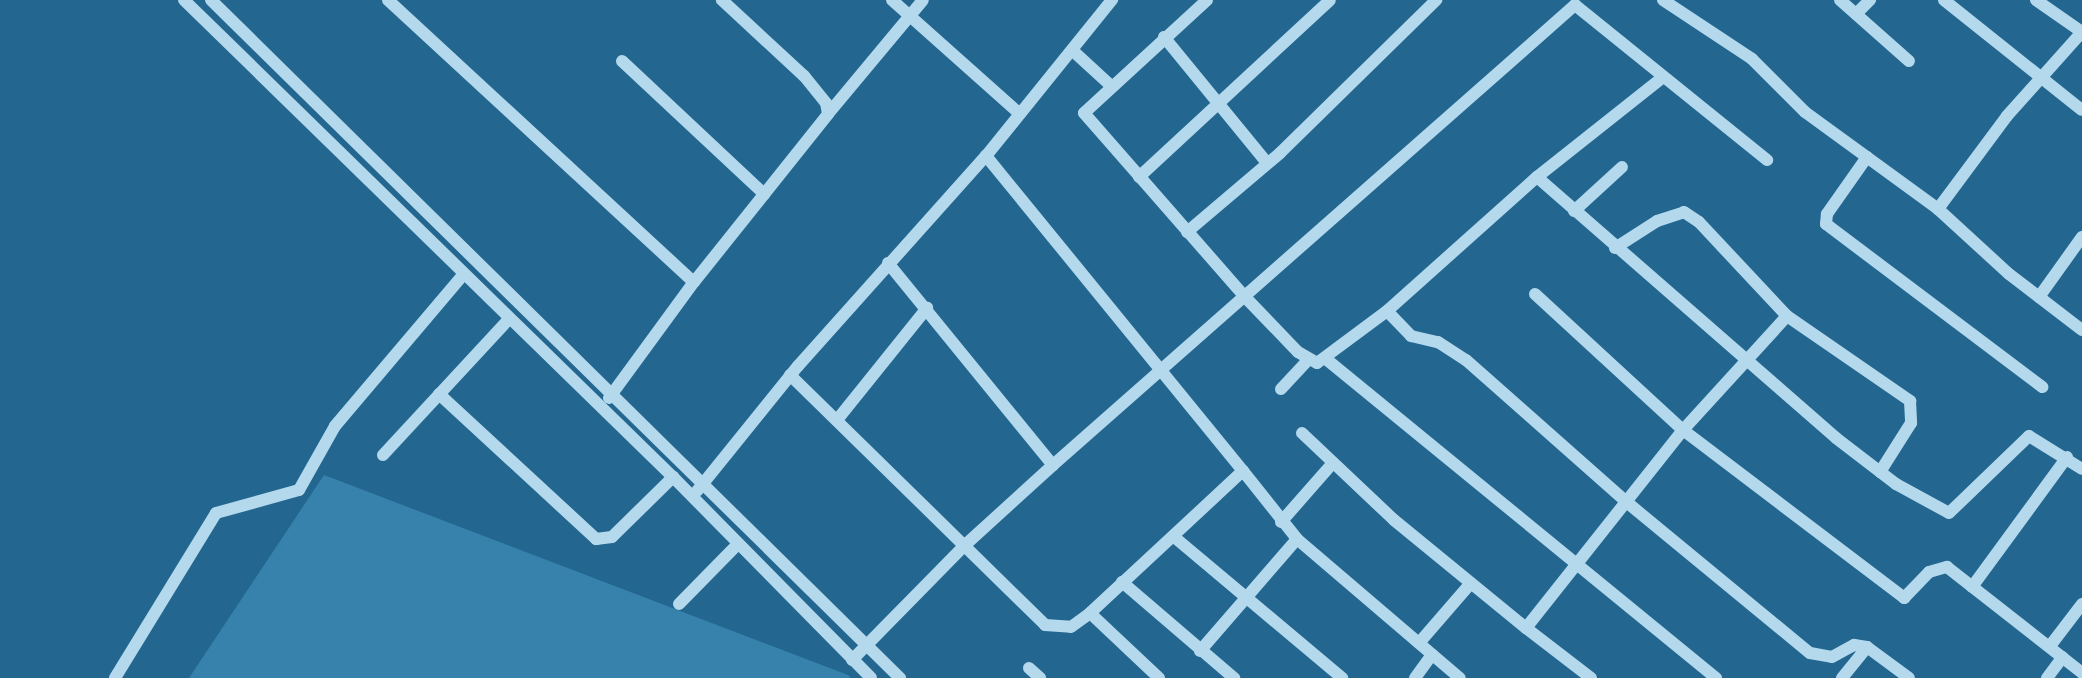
<!DOCTYPE html>
<style>
body{margin:0}
#map{position:relative;width:2082px;height:678px;overflow:hidden;background:#236790;font-family:"IBM Plex Sans",sans-serif}
div>[style]{position:absolute}
.green>*{inset:0;background:#3782ad}
.minor>*{height:12px;margin:-6px;padding:0 6px;transform-origin:6px;border-radius:6px;background:#b4d8ec}
span{translate:-50% -50%;white-space:nowrap;text-align:center;line-height:1.15;-webkit-text-stroke:6px #236790;paint-order:stroke}
</style>
<div id="map">
<div class="green">
<i style="clip-path:polygon(324px 475px,848px 675px,851px 678px,189px 678px)"></i>
</div>
<div class="minor">
<i style="left:184px;top:0;width:683px;rotate:44.29deg"></i>
<i style="left:673px;top:477px;width:282px;rotate:45.4deg"></i>
<i style="left:211px;top:0;width:967px;rotate:44.54deg"></i>
<i style="left:388px;top:0;width:416px;rotate:42.7deg"></i>
<i style="left:892px;top:0;width:171px;rotate:41.7deg"></i>
<i style="left:1207px;top:0;width:167px;rotate:137.4deg"></i>
<i style="left:1084px;top:113px;width:246px;rotate:48.8deg"></i>
<i style="left:1246px;top:298px;width:75px;rotate:46.1deg"></i>
<i style="left:1298px;top:352px;width:22px;rotate:30deg"></i>
<i style="left:1317px;top:363px;width:87px;rotate:-36.6deg"></i>
<i style="left:1387px;top:311px;width:201px;rotate:-41.8deg"></i>
<i style="left:1537px;top:177px;width:161px;rotate:-38.4deg"></i>
<i style="left:1663px;top:0;width:107px;rotate:33.5deg"></i>
<i style="left:1752px;top:59px;width:75px;rotate:45deg"></i>
<i style="left:1805px;top:112px;width:165px;rotate:36.1deg"></i>
<i style="left:1840px;top:0;width:92px;rotate:41.5deg"></i>
<i style="left:1944px;top:0;width:176px;rotate:38.6deg"></i>
<i style="left:2036px;top:0;width:56px;rotate:34.8deg"></i>
<i style="left:2082px;top:32px;width:113px;rotate:131.8deg"></i>
<i style="left:2007px;top:116px;width:116px;rotate:126.6deg"></i>
<i style="left:1938px;top:209px;width:96px;rotate:42.5deg"></i>
<i style="left:2009px;top:274px;width:92px;rotate:37.5deg"></i>
<i style="left:1856px;top:14px;width:20px;rotate:-45deg"></i>
<i style="left:1164px;top:37px;width:163px;rotate:50.7deg"></i>
<i style="left:1072px;top:50px;width:52px;rotate:42.6deg"></i>
<i style="left:622px;top:61px;width:195px;rotate:43.1deg"></i>
<i style="left:828px;top:114px;width:148px;rotate:-50.2deg"></i>
<i style="left:1867px;top:157px;width:70px;rotate:125.1deg"></i>
<i style="left:1827px;top:214px;width:10px;rotate:96deg"></i>
<i style="left:1826px;top:224px;width:271px;rotate:37deg"></i>
<i style="left:1139px;top:177px;width:260px;rotate:-42.8deg"></i>
<i style="left:1537px;top:177px;width:397px;rotate:41.1deg"></i>
<i style="left:1836px;top:438px;width:76px;rotate:37.5deg"></i>
<i style="left:1896px;top:484px;width:60px;rotate:28.7deg"></i>
<i style="left:1949px;top:513px;width:111px;rotate:-43.9deg"></i>
<i style="left:2029px;top:436px;width:62px;rotate:31.9deg"></i>
<i style="left:1574px;top:211px;width:65px;rotate:-42.5deg"></i>
<i style="left:1187px;top:232px;width:122px;rotate:-40.3deg"></i>
<i style="left:1280px;top:153px;width:219px;rotate:-44.4deg"></i>
<i style="left:1615px;top:248px;width:50px;rotate:-32.7deg"></i>
<i style="left:1657px;top:221px;width:28px;rotate:-18deg"></i>
<i style="left:1684px;top:212px;width:18px;rotate:34deg"></i>
<i style="left:1699px;top:222px;width:129px;rotate:46.9deg"></i>
<i style="left:1787px;top:316px;width:150px;rotate:34.6deg"></i>
<i style="left:1910px;top:401px;width:22px;rotate:87deg"></i>
<i style="left:1911px;top:423px;width:58px;rotate:122.3deg"></i>
<i style="left:888px;top:263px;width:261px;rotate:50.8deg"></i>
<i style="left:1053px;top:465px;width:696px;rotate:-41.39deg"></i>
<i style="left:1575px;top:5px;width:247px;rotate:38.9deg"></i>
<i style="left:1535px;top:294px;width:201px;rotate:42.6deg"></i>
<i style="left:1683px;top:430px;width:278px;rotate:37.2deg"></i>
<i style="left:1904px;top:598px;width:36px;rotate:-46deg"></i>
<i style="left:1929px;top:572px;width:19px;rotate:-16deg"></i>
<i style="left:1947px;top:567px;width:172px;rotate:38.1deg"></i>
<i style="left:2039px;top:297px;width:74px;rotate:-54.4deg"></i>
<i style="left:1387px;top:311px;width:35px;rotate:46deg"></i>
<i style="left:1411px;top:336px;width:28px;rotate:13deg"></i>
<i style="left:1438px;top:342px;width:33px;rotate:33deg"></i>
<i style="left:1466px;top:360px;width:217px;rotate:41.5deg"></i>
<i style="left:1629px;top:504px;width:234px;rotate:39.5deg"></i>
<i style="left:1810px;top:653px;width:22px;rotate:10deg"></i>
<i style="left:1832px;top:657px;width:25px;rotate:-29deg"></i>
<i style="left:1854px;top:645px;width:13px;rotate:9deg"></i>
<i style="left:1867px;top:647px;width:52px;rotate:36.4deg"></i>
<i style="left:1326px;top:359px;width:504px;rotate:39.28deg"></i>
<i style="left:790px;top:375px;width:357px;rotate:44.4deg"></i>
<i style="left:1045px;top:625px;width:26px;rotate:4deg"></i>
<i style="left:1071px;top:627px;width:24px;rotate:-36deg"></i>
<i style="left:1090px;top:613px;width:209px;rotate:-42.9deg"></i>
<i style="left:1243px;top:471px;width:407px;rotate:-129.2deg"></i>
<i style="left:1281px;top:389px;width:40px;rotate:-47deg"></i>
<i style="left:439px;top:394px;width:214px;rotate:42.7deg"></i>
<i style="left:596px;top:539px;width:16px;rotate:-7deg"></i>
<i style="left:612px;top:537px;width:86px;rotate:-44.5deg"></i>
<i style="left:609px;top:398px;width:144px;rotate:-53.8deg"></i>
<i style="left:694px;top:282px;width:215px;rotate:-51.4deg"></i>
<i style="left:828px;top:114px;width:11px;rotate:-100deg"></i>
<i style="left:826px;top:103px;width:35px;rotate:-129deg"></i>
<i style="left:804px;top:76px;width:112px;rotate:-137.2deg"></i>
<i style="left:837px;top:420px;width:144px;rotate:-51.2deg"></i>
<i style="left:1302px;top:433px;width:127px;rotate:43.4deg"></i>
<i style="left:1394px;top:520px;width:171px;rotate:39.3deg"></i>
<i style="left:383px;top:455px;width:185px;rotate:-47.2deg"></i>
<i style="left:1243px;top:471px;width:87px;rotate:51.5deg"></i>
<i style="left:1297px;top:539px;width:214px;rotate:40.5deg"></i>
<i style="left:697px;top:491px;width:161px;rotate:-51.1deg"></i>
<i style="left:798px;top:366px;width:282px;rotate:-48.2deg"></i>
<i style="left:986px;top:156px;width:201px;rotate:-51.1deg"></i>
<i style="left:1281px;top:522px;width:77px;rotate:-48.7deg"></i>
<i style="left:1173px;top:536px;width:221px;rotate:40deg"></i>
<i style="left:1122px;top:582px;width:148px;rotate:40.6deg"></i>
<i style="left:1972px;top:587px;width:161px;rotate:-53.8deg"></i>
<i style="left:679px;top:604px;width:83px;rotate:-45.5deg"></i>
<i style="left:1090px;top:613px;width:95px;rotate:43.3deg"></i>
<i style="left:1419px;top:643px;width:79px;rotate:-49.1deg"></i>
<i style="left:2050px;top:646px;width:53px;rotate:-52.7deg"></i>
<i style="left:1200px;top:651px;width:148px;rotate:-49.1deg"></i>
<i style="left:852px;top:660px;width:160px;rotate:-45.5deg"></i>
<i style="left:964px;top:546px;width:120px;rotate:-42.3deg"></i>
<i style="left:1029px;top:668px;width:15px;rotate:42deg"></i>
<i style="left:115px;top:678px;width:193px;rotate:-58.5deg"></i>
<i style="left:216px;top:513px;width:86px;rotate:-15.5deg"></i>
<i style="left:299px;top:490px;width:73px;rotate:-60.6deg"></i>
<i style="left:335px;top:426px;width:198px;rotate:-49.7deg"></i>
<i style="left:1415px;top:678px;width:29px;rotate:-54deg"></i>
<i style="left:1591px;top:678px;width:82px;rotate:-142.4deg"></i>
<i style="left:1526px;top:628px;width:253px;rotate:-51.6deg"></i>
<i style="left:1683px;top:430px;width:154px;rotate:-47.6deg"></i>
<i style="left:1842px;top:678px;width:40px;rotate:-51deg"></i>
<i style="left:2047px;top:678px;width:26px;rotate:-53deg"></i>
</div>
</div>
